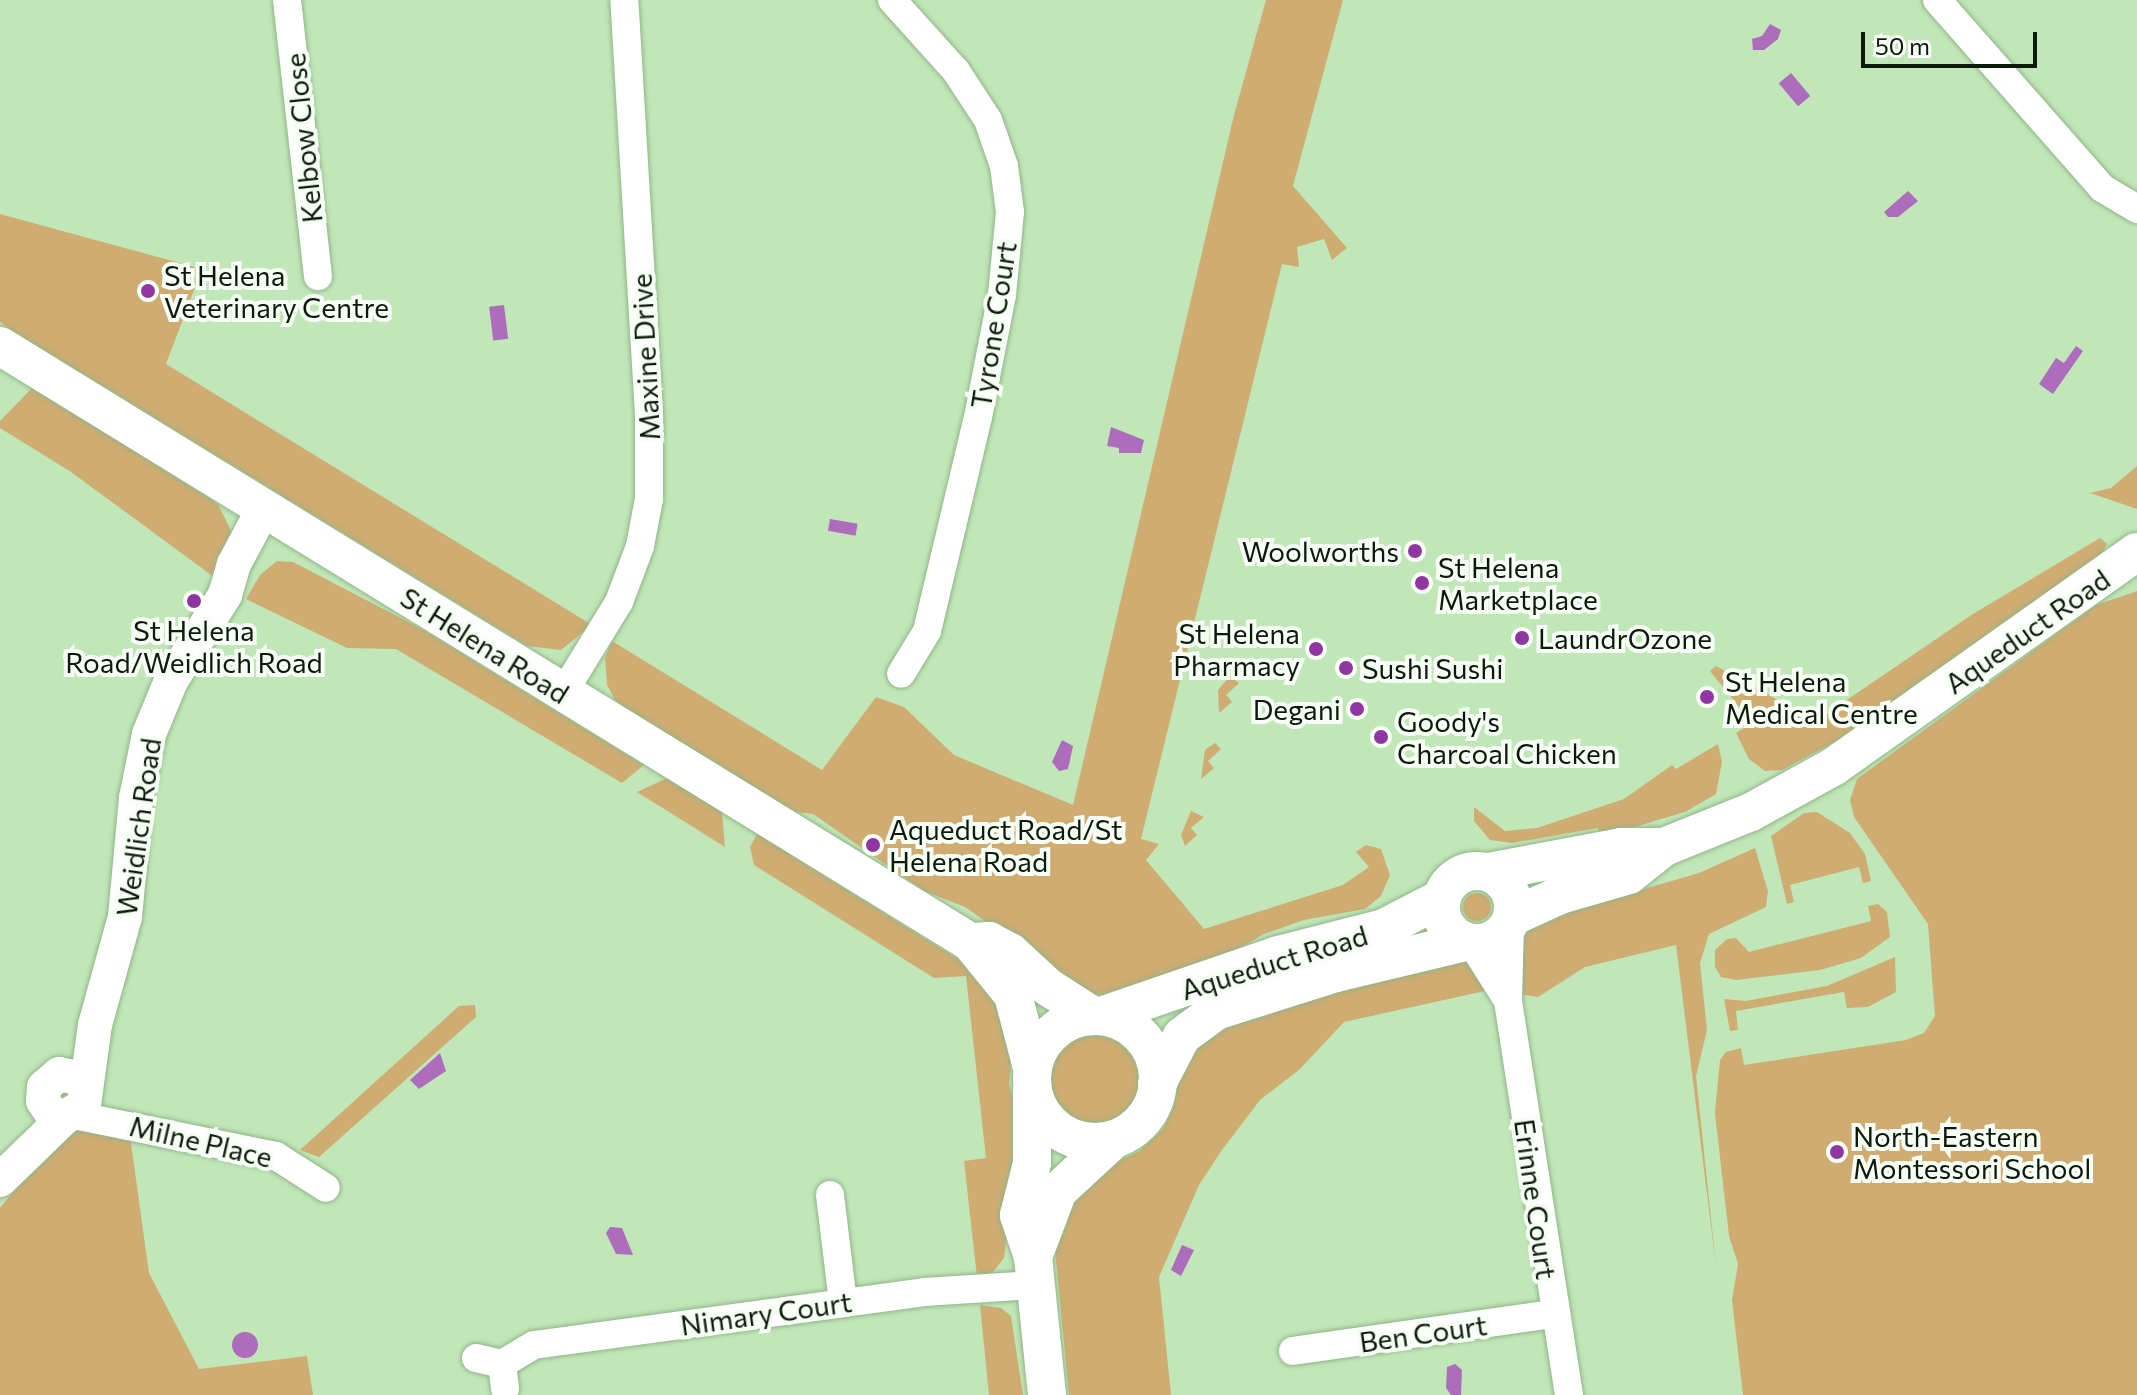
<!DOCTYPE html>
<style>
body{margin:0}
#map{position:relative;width:2137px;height:1395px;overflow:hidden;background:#c1e7b8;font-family:Commissioner,sans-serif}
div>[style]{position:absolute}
.green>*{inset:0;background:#cfac72}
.round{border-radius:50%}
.water>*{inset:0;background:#ae6cbd;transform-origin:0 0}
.roads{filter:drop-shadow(0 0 2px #90b588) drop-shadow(0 0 2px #90b588)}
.minor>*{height:28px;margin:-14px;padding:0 14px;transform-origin:14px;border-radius:14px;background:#fff}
.tertiary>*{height:34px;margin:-17px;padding:0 17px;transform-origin:17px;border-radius:17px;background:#fff}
.secondary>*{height:38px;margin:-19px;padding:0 19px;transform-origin:19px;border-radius:19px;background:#fff}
.secondary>.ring{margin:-19px;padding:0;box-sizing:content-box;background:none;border:38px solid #fff;border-radius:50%}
.dots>*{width:22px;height:22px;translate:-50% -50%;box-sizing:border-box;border:4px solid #f6fef5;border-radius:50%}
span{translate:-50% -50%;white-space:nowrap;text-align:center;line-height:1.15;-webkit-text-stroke:8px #f6fef5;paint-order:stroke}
.street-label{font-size:28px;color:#0c1a09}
.poi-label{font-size:28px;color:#0c1a09}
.left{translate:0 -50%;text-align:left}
.right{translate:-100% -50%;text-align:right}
.scale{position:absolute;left:1861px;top:32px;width:176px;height:36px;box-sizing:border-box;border:4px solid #0c1a09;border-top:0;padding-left:10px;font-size:24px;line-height:28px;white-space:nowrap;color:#0c1a09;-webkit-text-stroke:6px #f6fef5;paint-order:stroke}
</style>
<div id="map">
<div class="green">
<i style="clip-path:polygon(1266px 0,1343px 0,1293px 186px,1347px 248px,1332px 260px,1324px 239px,1297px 247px,1299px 267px,1282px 264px,1141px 839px,1159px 844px,1146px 860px,1204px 929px,1343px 885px,1369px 867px,1356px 852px,1366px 845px,1381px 849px,1390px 875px,1381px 896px,1365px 909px,1304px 920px,1264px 934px,1216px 962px,1103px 995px,1090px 994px,965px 907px,924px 891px,813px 814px,787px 811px,618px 705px,607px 685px,605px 658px,612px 641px,822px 770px,876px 697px,904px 707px,954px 755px,1073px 805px,1234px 115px)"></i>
<i style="clip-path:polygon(0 214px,202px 269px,166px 364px,592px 625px,561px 650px,527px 646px,8px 328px,0 322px)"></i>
<i style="clip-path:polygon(33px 387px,218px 504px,232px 533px,214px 577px,71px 472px,0 428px,0 421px)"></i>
<i style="clip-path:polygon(2137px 466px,2137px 509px,2090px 493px,2111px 488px)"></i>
<i style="clip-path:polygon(2100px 538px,2107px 544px,2099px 558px,1844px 737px,1782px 770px,1765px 771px,1749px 759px,1736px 733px,1752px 723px,1710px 671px,1716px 666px,1816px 721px,1973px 614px)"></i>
<i style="clip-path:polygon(277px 561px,293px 562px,422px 629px,644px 765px,622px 783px,396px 649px,347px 648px,246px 599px,260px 575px)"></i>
<i style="clip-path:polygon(2137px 591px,2137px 1395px,1743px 1395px,1732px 1300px,1738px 1264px,1729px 1236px,1715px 1113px,1720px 1060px,1726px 1052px,1741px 1048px,1744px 1065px,1906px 1040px,1924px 1033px,1935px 1016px,1928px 924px,1854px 817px,1850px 800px,1857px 779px,2096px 605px)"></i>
<i style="clip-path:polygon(1230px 676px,1239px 683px,1226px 695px,1232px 702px,1219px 713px,1218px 690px)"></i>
<i style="clip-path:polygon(1215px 743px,1221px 749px,1208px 761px,1214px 768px,1201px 779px,1205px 750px)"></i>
<i style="clip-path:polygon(1718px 744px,1722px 762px,1716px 794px,1685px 812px,1601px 837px,1598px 828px,1512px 843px,1490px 840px,1474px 821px,1474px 807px,1505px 831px,1537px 828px,1624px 799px,1672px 765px,1676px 769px)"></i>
<i style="clip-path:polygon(667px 778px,722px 812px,725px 847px,637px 792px)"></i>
<i style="clip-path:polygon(1191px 811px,1204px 817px,1191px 828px,1197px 835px,1185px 846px,1181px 835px)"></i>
<i style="clip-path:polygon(1817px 812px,1850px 833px,1865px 854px,1871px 881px,1863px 883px,1859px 867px,1790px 885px,1794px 902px,1787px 904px,1771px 836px,1804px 813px)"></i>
<i style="clip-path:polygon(757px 834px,985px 976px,1013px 1045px,1009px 1084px,1020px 1125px,1004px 1258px,993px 1272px,977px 1277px,964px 1161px,986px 1158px,966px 976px,934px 978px,754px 865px,750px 847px)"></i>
<i style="clip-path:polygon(1755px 848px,1768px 891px,1766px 907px,1709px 934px,1700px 963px,1707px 1030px,1696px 1076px,1716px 1266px,1676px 945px,1585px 967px,1538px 997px,1519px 994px,1520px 940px,1537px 920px,1699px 873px)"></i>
<i class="round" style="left:1463px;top:893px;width:28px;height:28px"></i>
<i style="clip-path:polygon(1878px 904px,1887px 912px,1890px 937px,1861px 958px,1820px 970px,1736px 980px,1721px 977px,1715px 967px,1715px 950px,1727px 939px,1736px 938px,1749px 952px,1871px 921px,1868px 906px)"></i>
<i style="clip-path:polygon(1895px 957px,1896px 992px,1868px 1007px,1847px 1008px,1844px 992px,1736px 1011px,1738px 1030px,1730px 1031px,1724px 999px,1746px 1001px,1827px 986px)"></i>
<i style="clip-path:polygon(1471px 960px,1494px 989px,1344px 1022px,1299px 1070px,1260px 1100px,1222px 1150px,1199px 1185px,1159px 1277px,1171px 1395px,1069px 1395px,1055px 1250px,1060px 1214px,1108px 1165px,1138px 1152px,1163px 1129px,1174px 1106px,1180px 1072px,1206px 1035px,1284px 1004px)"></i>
<i style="clip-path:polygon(475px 1005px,476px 1017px,319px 1157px,300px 1150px,459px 1006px)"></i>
<i class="round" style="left:1044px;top:1031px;width:98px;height:98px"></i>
<i style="clip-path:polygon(65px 1127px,130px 1136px,149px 1273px,199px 1369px,307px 1356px,313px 1395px,0 1395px,0 1208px)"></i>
<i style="clip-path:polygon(980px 1305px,1001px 1308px,1011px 1316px,1023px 1395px,989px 1395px)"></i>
</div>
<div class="water">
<i style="clip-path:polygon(1770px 24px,1781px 30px,1778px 39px,1764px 50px,1753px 50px,1752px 39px,1762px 36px)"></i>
<i style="left:1791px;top:73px;width:30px;height:16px;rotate:50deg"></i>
<i style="clip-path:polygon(1908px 191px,1918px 201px,1898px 217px,1888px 217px,1884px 212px)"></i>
<i style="left:504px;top:305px;width:34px;height:15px;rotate:83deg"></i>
<i style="clip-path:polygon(2076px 346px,2083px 351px,2053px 394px,2039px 384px,2056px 358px,2064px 363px)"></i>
<i style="clip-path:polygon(1111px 427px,1144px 440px,1141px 453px,1119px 453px,1119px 448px,1107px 446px)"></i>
<i style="left:830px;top:519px;width:28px;height:12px;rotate:10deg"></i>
<i style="clip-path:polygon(1062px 740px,1073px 746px,1068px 769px,1059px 771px,1052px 762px)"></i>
<i style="clip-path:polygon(440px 1053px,446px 1071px,419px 1089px,410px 1080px)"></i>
<i style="clip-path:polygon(610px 1227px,622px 1228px,633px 1255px,616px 1254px,606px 1233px)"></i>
<i style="clip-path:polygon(1182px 1245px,1194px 1250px,1181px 1276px,1171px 1270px)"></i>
<i class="round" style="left:232px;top:1332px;width:26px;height:26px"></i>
<i style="clip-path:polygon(1455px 1364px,1462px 1370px,1461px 1395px,1451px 1395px,1446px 1388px,1447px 1367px)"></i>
</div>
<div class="roads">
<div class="minor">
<i style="left:287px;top:0;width:278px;rotate:83.6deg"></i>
<i style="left:892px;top:0;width:96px;rotate:48deg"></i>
<i style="left:956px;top:71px;width:59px;rotate:56.9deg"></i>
<i style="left:988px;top:120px;width:49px;rotate:70.8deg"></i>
<i style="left:1004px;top:166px;width:46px;rotate:82.6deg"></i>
<i style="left:1010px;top:212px;width:83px;rotate:95.5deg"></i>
<i style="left:1002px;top:295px;width:124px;rotate:101.1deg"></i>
<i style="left:978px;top:417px;width:220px;rotate:103.4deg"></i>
<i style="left:927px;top:631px;width:50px;rotate:121.2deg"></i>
<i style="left:1937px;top:0;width:250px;rotate:48.7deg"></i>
<i style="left:2102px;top:188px;width:41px;rotate:31deg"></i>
<i style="left:563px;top:693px;width:107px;rotate:-58.4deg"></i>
<i style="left:619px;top:602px;width:60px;rotate:-69.4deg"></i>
<i style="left:640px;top:546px;width:48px;rotate:-79.2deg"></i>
<i style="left:649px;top:499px;width:84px;rotate:-90deg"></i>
<i style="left:649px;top:415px;width:416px;rotate:-93.4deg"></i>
<i style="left:1510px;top:924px;width:77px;rotate:91.5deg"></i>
<i style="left:1508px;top:1001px;width:399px;rotate:81.2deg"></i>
<i style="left:1472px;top:944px;width:67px;rotate:57.7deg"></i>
<i style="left:74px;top:1115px;width:206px;rotate:11.5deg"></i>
<i style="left:276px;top:1156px;width:59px;rotate:32.6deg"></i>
<i style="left:830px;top:1195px;width:109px;rotate:83.1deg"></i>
<i style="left:1293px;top:1351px;width:263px;rotate:-8.1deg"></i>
<i style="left:476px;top:1358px;width:27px;rotate:13deg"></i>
<i style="left:502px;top:1364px;width:25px;rotate:83deg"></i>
<i style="left:502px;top:1364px;width:37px;rotate:-31deg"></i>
<i style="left:534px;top:1345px;width:394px;rotate:-7.7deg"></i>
<i style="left:924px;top:1292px;width:111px;rotate:-3.6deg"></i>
</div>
<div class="tertiary">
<i style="left:85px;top:1089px;width:13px;rotate:-122deg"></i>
<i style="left:78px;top:1078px;width:19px;rotate:-168deg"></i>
<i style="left:59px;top:1074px;width:20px;rotate:139deg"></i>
<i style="left:44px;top:1087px;width:14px;rotate:94deg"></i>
<i style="left:43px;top:1101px;width:14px;rotate:56deg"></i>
<i style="left:51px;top:1113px;width:15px;rotate:16deg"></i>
<i style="left:65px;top:1117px;width:22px;rotate:-32deg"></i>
<i style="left:84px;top:1105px;width:81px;rotate:-82.2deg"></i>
<i style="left:95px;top:1025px;width:112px;rotate:-74.5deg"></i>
<i style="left:125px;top:917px;width:120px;rotate:-84.7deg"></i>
<i style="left:136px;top:798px;width:65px;rotate:-78.5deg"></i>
<i style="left:149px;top:734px;width:57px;rotate:-67.5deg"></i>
<i style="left:171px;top:681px;width:102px;rotate:-57.9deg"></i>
<i style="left:225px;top:595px;width:32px;rotate:-74deg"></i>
<i style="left:234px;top:564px;width:64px;rotate:-61.8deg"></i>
<i style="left:0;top:1180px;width:91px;rotate:-44.1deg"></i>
</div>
<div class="secondary">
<i style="left:0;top:346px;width:1138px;rotate:31.57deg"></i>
<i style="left:970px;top:942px;width:68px;rotate:50.9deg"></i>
<i style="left:1013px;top:995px;width:75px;rotate:75.4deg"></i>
<i class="ring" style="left:1441px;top:871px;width:34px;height:34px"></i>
<i style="left:1489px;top:872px;width:134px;rotate:-10.7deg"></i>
<i style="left:1621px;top:847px;width:43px"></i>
<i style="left:1664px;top:847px;width:94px;rotate:-21.9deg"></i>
<i style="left:1751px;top:812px;width:94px;rotate:-28.8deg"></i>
<i style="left:1833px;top:767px;width:372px;rotate:-35.3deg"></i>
<i style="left:1512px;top:917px;width:53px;rotate:-24.6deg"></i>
<i style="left:1560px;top:895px;width:72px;rotate:-16.2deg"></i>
<i style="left:1629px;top:875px;width:45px;rotate:-38.7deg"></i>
<i style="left:973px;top:942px;width:16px;rotate:-4deg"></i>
<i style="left:989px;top:941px;width:24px;rotate:28deg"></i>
<i style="left:1010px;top:952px;width:52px;rotate:42.6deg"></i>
<i style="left:1048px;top:987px;width:54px;rotate:32.8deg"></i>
<i style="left:1101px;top:1016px;width:184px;rotate:-19deg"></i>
<i style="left:1275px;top:956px;width:113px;rotate:-14.4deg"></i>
<i style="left:1384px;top:928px;width:65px;rotate:-27.3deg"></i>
<i class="ring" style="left:1032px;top:1016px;width:88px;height:88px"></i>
<i style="left:1157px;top:1084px;width:54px;rotate:-62.5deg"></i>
<i style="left:1182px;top:1036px;width:42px;rotate:-36.3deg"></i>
<i style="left:1216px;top:1011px;width:126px;rotate:-17.6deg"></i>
<i style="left:1336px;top:973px;width:133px;rotate:-13.5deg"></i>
<i style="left:1032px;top:1092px;width:71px;rotate:90deg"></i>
<i style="left:1032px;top:1163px;width:54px;rotate:104deg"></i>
<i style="left:1019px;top:1215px;width:44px;rotate:71.6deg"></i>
<i style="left:1033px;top:1257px;width:139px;rotate:84.2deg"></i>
<i style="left:1033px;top:1257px;width:71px;rotate:-69.3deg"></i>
<i style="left:1058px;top:1191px;width:75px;rotate:-42.8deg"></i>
</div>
</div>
<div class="dots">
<i style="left:148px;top:291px;background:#8f36a2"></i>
<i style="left:1415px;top:551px;background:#8f36a2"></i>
<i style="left:1422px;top:583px;background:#8f36a2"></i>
<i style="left:194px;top:601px;background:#8f36a2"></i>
<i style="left:1522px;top:638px;background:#8f36a2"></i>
<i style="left:1316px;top:649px;background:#8f36a2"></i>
<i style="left:1346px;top:668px;background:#8f36a2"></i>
<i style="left:1707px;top:697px;background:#8f36a2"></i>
<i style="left:1357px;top:709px;background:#8f36a2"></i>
<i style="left:1381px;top:737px;background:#8f36a2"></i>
<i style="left:873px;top:845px;background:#8f36a2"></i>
<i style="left:1837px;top:1152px;background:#8f36a2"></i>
</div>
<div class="street-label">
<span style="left:303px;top:138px;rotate:-96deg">Kelbow Close</span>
<span style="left:993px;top:325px;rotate:-81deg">Tyrone Court</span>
<span style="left:645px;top:357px;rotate:-93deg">Maxine Drive</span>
<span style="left:2027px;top:631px;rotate:-35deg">Aqueduct Road</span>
<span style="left:485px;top:645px;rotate:32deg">St Helena Road</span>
<span style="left:138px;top:827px;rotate:-82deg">Weidlich Road</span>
<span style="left:1274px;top:962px;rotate:-17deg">Aqueduct Road</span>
<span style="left:201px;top:1141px;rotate:13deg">Milne Place</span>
<span style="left:1536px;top:1199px;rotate:82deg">Erinne Court</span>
<span style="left:766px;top:1313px;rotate:-8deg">Nimary Court</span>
<span style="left:1423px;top:1333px;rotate:-8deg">Ben Court</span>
</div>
<div class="poi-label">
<span class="left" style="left:164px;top:291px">St Helena<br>Veterinary Centre</span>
<span class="right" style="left:1399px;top:551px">Woolworths</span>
<span class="left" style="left:1438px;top:583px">St Helena<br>Marketplace</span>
<span style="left:194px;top:646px">St Helena<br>Road/Weidlich Road</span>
<span class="right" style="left:1300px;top:649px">St Helena<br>Pharmacy</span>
<span class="left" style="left:1538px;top:638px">LaundrOzone</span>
<span class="left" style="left:1362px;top:668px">Sushi Sushi</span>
<span class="left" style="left:1725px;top:697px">St Helena<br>Medical Centre</span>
<span class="right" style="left:1341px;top:709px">Degani</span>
<span class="left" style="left:1397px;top:737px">Goody's<br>Charcoal Chicken</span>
<span class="left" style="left:889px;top:845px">Aqueduct Road/St<br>Helena Road</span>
<span class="left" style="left:1853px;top:1152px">North-Eastern<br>Montessori School</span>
</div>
<div class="scale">50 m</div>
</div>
